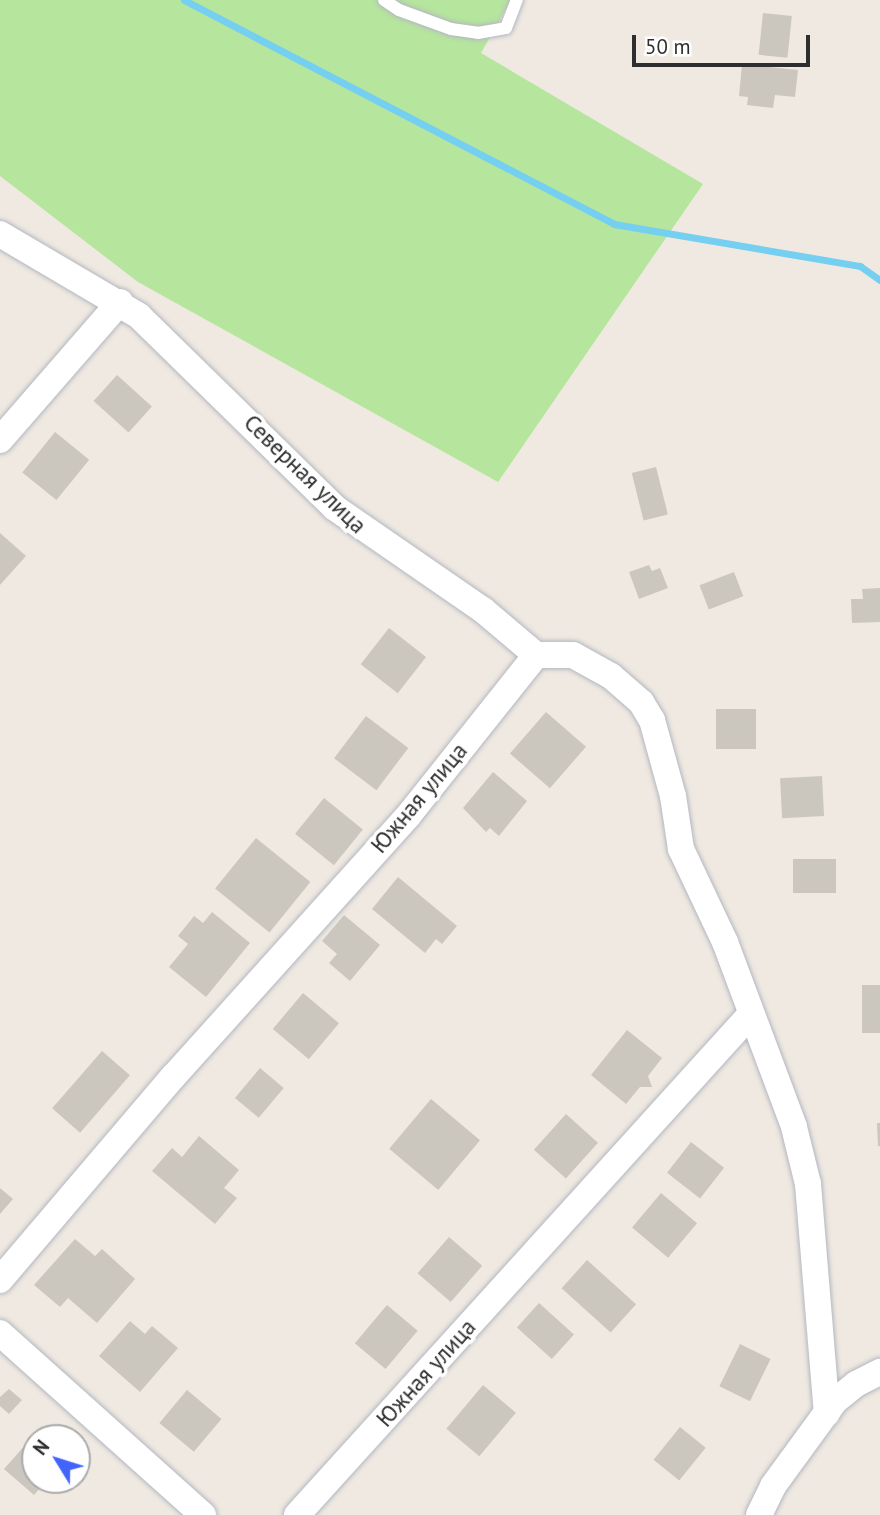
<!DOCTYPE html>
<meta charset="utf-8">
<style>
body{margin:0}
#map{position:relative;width:880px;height:1515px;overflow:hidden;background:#efe9e1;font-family:"PT Sans",sans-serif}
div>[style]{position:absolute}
.green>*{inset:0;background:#b6e59e}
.stream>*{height:7px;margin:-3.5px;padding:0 3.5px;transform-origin:3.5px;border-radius:3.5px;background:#75cff0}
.building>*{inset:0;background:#cbc7bf;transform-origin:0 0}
.roads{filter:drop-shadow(0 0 2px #b4b7c1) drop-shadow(0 0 2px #b4b7c1)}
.service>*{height:12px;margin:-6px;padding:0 6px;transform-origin:6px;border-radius:6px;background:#fff}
.minor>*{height:26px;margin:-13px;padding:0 13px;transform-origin:13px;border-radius:13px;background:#fff}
span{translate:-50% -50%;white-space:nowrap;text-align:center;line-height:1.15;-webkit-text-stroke:7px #fff;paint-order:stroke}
.street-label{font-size:23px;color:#2e2e2e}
.north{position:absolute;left:21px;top:1424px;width:70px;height:70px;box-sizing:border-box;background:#fff;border:2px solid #ababab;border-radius:50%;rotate:308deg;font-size:19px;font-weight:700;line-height:28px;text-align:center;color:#2e2e2e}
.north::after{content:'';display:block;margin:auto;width:24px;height:32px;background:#4264fb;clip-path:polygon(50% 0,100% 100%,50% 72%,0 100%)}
.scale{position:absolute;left:632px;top:35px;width:178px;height:32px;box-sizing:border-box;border:4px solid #2e2e2e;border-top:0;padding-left:9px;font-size:21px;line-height:24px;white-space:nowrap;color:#2e2e2e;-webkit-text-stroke:5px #fff;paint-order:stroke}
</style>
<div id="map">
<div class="green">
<i style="clip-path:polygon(0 0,511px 0,481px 53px,703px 184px,498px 482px,138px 282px,0 176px)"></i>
</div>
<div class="stream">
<i style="left:184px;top:0;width:485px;rotate:27.5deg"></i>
<i style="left:614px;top:224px;width:250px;rotate:9.7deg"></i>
<i style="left:860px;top:266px;width:24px;rotate:35deg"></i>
</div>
<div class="building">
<i style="left:763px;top:13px;width:29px;height:42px;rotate:6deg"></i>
<i style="clip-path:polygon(742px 64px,798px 70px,795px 97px,775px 95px,773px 108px,747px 105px,748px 97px,739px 96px)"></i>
<i style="left:117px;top:375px;width:47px;height:35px;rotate:42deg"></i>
<i style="left:55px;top:432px;width:44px;height:52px;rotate:39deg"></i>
<i style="left:656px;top:467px;width:49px;height:25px;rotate:76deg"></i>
<i style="clip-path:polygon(0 533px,26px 556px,0 585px)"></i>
<i style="clip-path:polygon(649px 565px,652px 571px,660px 568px,668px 588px,639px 599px,629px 572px)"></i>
<i style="left:734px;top:572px;width:26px;height:37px;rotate:69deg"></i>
<i style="clip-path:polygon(880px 588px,880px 622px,852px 623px,851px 599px,863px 599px,862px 589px)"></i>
<i style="left:389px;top:628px;width:47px;height:46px;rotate:38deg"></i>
<i style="left:716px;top:709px;width:40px;height:40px"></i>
<i style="left:546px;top:712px;width:53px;height:55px;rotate:41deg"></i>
<i style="left:366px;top:716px;width:53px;height:53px;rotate:37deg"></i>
<i style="clip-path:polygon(493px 772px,527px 801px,499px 836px,490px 828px,486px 832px,463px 808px)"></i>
<i style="left:822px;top:776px;width:40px;height:42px;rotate:87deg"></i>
<i style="left:324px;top:798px;width:50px;height:46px;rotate:39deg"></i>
<i style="left:256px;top:838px;width:70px;height:65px;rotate:39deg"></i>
<i style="left:793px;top:859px;width:43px;height:34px"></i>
<i style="clip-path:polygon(398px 877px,457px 926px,442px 944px,436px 939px,425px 953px,372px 909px)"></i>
<i style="clip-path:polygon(212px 912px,250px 943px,206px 997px,169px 967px,188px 944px,178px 936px,194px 916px,203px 923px)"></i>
<i style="clip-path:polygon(344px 915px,380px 945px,350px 981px,329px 963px,337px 954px,322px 941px)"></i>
<i style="left:862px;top:985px;width:18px;height:48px"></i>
<i style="left:303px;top:993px;width:47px;height:47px;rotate:40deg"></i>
<i style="clip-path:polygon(627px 1030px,662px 1058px,648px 1076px,652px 1087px,640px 1087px,626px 1104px,591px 1075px)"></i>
<i style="left:102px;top:1051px;width:37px;height:76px;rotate:41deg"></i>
<i style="left:260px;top:1068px;width:31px;height:39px;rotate:40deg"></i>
<i style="left:431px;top:1099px;width:64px;height:65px;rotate:40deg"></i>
<i style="left:566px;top:1114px;width:43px;height:48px;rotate:42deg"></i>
<i style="clip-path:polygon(877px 1123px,880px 1123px,880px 1146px,878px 1146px)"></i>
<i style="clip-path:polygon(199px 1136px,239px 1170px,224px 1188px,237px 1198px,215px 1224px,152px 1171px,172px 1148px,182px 1157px)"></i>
<i style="left:691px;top:1142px;width:42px;height:39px;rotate:38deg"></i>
<i style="clip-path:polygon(0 1188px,13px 1199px,0 1214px)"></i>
<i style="left:661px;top:1193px;width:47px;height:45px;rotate:40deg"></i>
<i style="left:449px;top:1237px;width:44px;height:48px;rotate:41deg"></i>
<i style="clip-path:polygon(75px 1239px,95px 1256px,102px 1249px,135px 1279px,97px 1323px,68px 1298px,60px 1307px,34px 1285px)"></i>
<i style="left:587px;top:1260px;width:66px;height:38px;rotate:42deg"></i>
<i style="left:539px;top:1303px;width:47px;height:33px;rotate:42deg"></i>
<i style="left:387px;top:1305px;width:40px;height:50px;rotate:40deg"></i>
<i style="clip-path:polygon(130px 1321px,145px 1334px,152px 1326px,178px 1348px,140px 1392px,99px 1356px)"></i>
<i style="left:740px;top:1344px;width:34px;height:47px;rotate:26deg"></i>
<i style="left:483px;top:1385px;width:43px;height:57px;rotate:40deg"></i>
<i style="clip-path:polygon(9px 1389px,22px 1400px,9px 1414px,0 1406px,0 1397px)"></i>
<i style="left:187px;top:1390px;width:45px;height:43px;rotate:40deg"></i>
<i style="clip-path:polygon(42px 1426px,56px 1438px,35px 1438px,35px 1480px,47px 1480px,34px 1495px,4px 1469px)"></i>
<i style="left:680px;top:1427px;width:33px;height:42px;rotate:39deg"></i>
</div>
<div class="roads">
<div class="service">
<i style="left:384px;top:0;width:18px;rotate:34deg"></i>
<i style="left:399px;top:10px;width:55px;rotate:20.1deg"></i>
<i style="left:451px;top:29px;width:27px;rotate:8deg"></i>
<i style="left:478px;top:33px;width:28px;rotate:-10deg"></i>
<i style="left:506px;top:28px;width:30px;rotate:-69deg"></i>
</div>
<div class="minor">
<i style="left:0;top:234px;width:161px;rotate:30.5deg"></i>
<i style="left:139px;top:316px;width:274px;rotate:44.4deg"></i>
<i style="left:335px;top:508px;width:180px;rotate:34.6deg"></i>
<i style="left:483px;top:610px;width:70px;rotate:40.3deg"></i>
<i style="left:0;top:440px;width:183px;rotate:-49deg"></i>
<i style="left:0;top:1280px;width:267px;rotate:-49.6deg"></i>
<i style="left:173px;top:1077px;width:351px;rotate:-48deg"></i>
<i style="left:408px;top:816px;width:206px;rotate:-51.5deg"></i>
<i style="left:536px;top:655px;width:37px"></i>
<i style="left:573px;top:655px;width:43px;rotate:28.9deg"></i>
<i style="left:611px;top:676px;width:40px;rotate:41deg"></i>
<i style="left:641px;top:702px;width:21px;rotate:59deg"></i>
<i style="left:652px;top:720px;width:79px;rotate:74.6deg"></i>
<i style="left:673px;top:796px;width:54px;rotate:81.4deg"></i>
<i style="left:681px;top:849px;width:103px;rotate:64.7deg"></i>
<i style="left:725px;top:942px;width:197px;rotate:69.5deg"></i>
<i style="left:794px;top:1127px;width:59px;rotate:76.2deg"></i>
<i style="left:808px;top:1184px;width:230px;rotate:85.3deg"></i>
<i style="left:0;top:1333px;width:273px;rotate:41.9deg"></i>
<i style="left:297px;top:1515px;width:676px;rotate:-47.82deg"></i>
<i style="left:759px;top:1515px;width:32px;rotate:-64deg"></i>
<i style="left:773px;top:1486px;width:105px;rotate:-53.9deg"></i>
<i style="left:835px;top:1401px;width:27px;rotate:-39deg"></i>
<i style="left:856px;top:1384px;width:27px;rotate:-27deg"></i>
</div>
</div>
<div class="street-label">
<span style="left:305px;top:474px;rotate:44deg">Северная улица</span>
<span style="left:419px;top:798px;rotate:-50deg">Южная улица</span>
<span style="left:426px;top:1373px;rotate:-48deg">Южная улица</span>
</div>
<div class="north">N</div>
<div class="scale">50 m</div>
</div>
